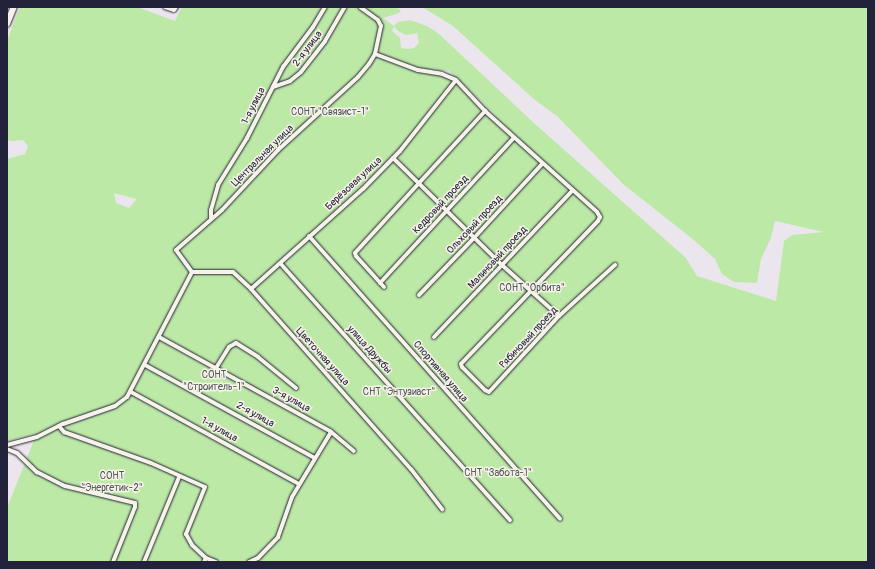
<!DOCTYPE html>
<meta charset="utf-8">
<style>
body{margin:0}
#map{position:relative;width:875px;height:569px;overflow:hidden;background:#ebe6ee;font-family:Pangolin,sans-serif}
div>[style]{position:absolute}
.green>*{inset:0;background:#bde9a6}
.roads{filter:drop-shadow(0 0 1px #22223b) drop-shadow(0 0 1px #22223b)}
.minor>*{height:4px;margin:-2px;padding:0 2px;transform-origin:2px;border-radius:2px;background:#f7f3e8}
.major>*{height:5.5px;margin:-2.75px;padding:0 2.75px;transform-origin:2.75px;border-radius:2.75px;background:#f7f3e8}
span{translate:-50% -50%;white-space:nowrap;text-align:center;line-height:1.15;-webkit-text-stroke:3px #f7f3e8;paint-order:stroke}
.street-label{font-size:10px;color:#22223b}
.park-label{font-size:10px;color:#495456}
.frame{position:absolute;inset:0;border:8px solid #22223b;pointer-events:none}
</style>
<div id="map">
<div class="green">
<i style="clip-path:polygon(evenodd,20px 7px,137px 7px,175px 21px,182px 7px,395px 7px,401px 10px,399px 13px,383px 18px,394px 26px,398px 22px,410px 20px,427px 26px,439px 34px,535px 124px,686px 258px,697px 276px,776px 301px,784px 241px,792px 235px,824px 232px,775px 221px,771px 238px,761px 259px,757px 283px,734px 282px,722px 274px,715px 259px,695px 241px,623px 184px,557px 116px,535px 100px,453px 26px,422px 7px,868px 7px,868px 562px,7px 562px,7px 508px,36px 435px,34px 434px,7px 441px,7px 159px,25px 154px,28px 146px,23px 140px,13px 141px,7px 140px,7px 41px,20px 7px,394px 26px,398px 31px,406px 35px,417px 33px,419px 43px,414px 48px,408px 49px,401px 48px,400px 38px,392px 31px,394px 26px,20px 7px,428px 69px,449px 71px,505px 124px,456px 82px,428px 69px,20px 7px,114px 193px,136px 199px,136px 200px,129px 208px,116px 203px,114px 193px)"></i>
</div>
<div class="roads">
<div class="minor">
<i style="left:165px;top:7px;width:9px;rotate:18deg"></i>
<i style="left:174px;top:10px;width:4px;rotate:-56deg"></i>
<i style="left:375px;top:54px;width:46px;rotate:20.4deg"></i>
<i style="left:418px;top:70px;width:24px;rotate:9deg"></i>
<i style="left:442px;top:74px;width:15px;rotate:23deg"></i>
<i style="left:456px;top:80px;width:42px;rotate:46.9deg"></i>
<i style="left:485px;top:111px;width:151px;rotate:42deg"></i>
<i style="left:597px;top:212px;width:6px;rotate:59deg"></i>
<i style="left:600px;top:217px;width:4px;rotate:117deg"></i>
<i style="left:598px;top:221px;width:198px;rotate:133.8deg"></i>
<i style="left:461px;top:364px;width:3px;rotate:72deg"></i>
<i style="left:462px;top:367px;width:33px;rotate:45deg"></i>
<i style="left:485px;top:390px;width:4px;rotate:27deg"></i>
<i style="left:489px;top:392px;width:103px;rotate:-47.4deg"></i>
<i style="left:559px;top:316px;width:76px;rotate:-42.3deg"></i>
<i style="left:273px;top:87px;width:18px;rotate:-19deg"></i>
<i style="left:290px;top:81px;width:14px;rotate:-39deg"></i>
<i style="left:301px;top:72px;width:39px;rotate:-52deg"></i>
<i style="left:325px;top:41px;width:39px;rotate:-60deg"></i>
<i style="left:393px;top:158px;width:154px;rotate:44.5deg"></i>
<i style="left:503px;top:266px;width:75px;rotate:41.8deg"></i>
<i style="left:211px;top:219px;width:9px;rotate:-90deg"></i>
<i style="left:211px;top:210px;width:26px;rotate:-74deg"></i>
<i style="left:218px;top:185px;width:55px;rotate:-58.3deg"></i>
<i style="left:247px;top:138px;width:80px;rotate:-63.1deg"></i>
<i style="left:283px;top:67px;width:50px;rotate:-53.1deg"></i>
<i style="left:313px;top:27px;width:23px;rotate:-59deg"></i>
<i style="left:309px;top:236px;width:378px;rotate:48.4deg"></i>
<i style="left:280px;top:263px;width:345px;rotate:48.2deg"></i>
<i style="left:192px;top:272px;width:41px"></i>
<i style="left:233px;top:272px;width:25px;rotate:43deg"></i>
<i style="left:251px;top:289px;width:241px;rotate:48.4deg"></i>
<i style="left:411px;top:469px;width:51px;rotate:52.2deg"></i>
<i style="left:380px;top:283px;width:197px;rotate:-47.3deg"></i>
<i style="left:384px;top:287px;width:42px;rotate:-132.1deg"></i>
<i style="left:356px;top:256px;width:3px;rotate:-108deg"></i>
<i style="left:355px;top:253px;width:193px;rotate:-47.5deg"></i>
<i style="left:251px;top:289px;width:150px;rotate:-41.8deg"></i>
<i style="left:363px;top:189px;width:53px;rotate:-45.8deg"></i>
<i style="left:400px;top:151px;width:90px;rotate:-51.7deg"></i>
<i style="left:419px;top:295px;width:79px;rotate:-46deg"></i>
<i style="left:474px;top:238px;width:100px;rotate:-47.4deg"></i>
<i style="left:159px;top:337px;width:195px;rotate:28.8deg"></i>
<i style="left:330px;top:431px;width:31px;rotate:40deg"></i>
<i style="left:434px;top:337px;width:202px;rotate:-46.6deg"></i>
<i style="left:145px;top:365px;width:194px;rotate:28.7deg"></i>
<i style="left:216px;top:368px;width:25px;rotate:-58deg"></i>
<i style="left:229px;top:347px;width:8px;rotate:-30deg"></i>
<i style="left:236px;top:343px;width:26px;rotate:32deg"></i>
<i style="left:258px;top:357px;width:49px;rotate:39.2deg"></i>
<i style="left:131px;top:392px;width:192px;rotate:28.7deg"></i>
<i style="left:59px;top:426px;width:8px;rotate:50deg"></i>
<i style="left:64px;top:432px;width:92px;rotate:19.6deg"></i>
<i style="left:151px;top:463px;width:59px;rotate:24deg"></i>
<i style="left:205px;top:487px;width:51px;rotate:112deg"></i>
<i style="left:186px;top:534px;width:13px;rotate:61deg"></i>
<i style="left:192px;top:545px;width:19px;rotate:43deg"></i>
<i style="left:206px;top:558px;width:4px;rotate:117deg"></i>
<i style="left:7px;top:445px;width:31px;rotate:-15deg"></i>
<i style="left:37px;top:437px;width:29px;rotate:-27deg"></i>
<i style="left:63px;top:424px;width:55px;rotate:-19.1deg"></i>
<i style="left:115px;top:406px;width:15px;rotate:-37deg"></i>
<i style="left:127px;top:397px;width:141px;rotate:-62.5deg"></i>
<i style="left:192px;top:272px;width:27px;rotate:-126deg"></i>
<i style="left:176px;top:250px;width:61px;rotate:-41deg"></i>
<i style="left:222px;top:210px;width:82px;rotate:-47deg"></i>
<i style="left:278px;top:150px;width:108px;rotate:-42.4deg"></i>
<i style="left:358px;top:77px;width:17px;rotate:-50deg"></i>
<i style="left:369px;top:64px;width:12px;rotate:-59deg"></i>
<i style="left:375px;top:54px;width:29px;rotate:-78deg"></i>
<i style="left:381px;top:26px;width:7px;rotate:-117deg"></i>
<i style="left:378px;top:20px;width:22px;rotate:-144deg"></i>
<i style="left:7px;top:449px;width:11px;rotate:22deg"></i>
<i style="left:17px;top:453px;width:28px;rotate:44deg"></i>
<i style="left:37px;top:472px;width:31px;rotate:27deg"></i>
<i style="left:65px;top:486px;width:72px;rotate:13.7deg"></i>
<i style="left:135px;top:503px;width:4px;rotate:90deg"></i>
<i style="left:135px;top:507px;width:59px;rotate:111.8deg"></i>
<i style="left:206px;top:558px;width:11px;rotate:22deg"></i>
<i style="left:144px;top:562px;width:92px;rotate:-67.6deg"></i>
<i style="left:249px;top:562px;width:10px;rotate:-24deg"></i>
<i style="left:258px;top:558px;width:29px;rotate:-46deg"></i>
<i style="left:278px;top:537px;width:42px;rotate:-70.7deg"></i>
<i style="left:292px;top:497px;width:76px;rotate:-59deg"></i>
</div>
<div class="major">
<i style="left:7px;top:24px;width:18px;rotate:-68deg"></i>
</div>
</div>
<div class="street-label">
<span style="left:308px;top:49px;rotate:-53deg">2-я улица</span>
<span style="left:254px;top:106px;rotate:-63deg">1-я улица</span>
<span style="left:263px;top:156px;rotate:-45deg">Центральная улица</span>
<span style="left:354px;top:184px;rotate:-43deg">Берёзовая улица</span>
<span style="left:441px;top:205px;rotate:-47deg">Кедровый проезд</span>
<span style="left:475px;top:225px;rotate:-47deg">Ольховый проезд</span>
<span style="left:498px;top:258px;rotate:-47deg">Малиновый проезд</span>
<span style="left:529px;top:338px;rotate:-47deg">Рябиновый проезд</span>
<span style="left:369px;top:350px;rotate:48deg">улица Дружбы</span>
<span style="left:322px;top:357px;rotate:48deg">Цветочная улица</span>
<span style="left:440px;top:372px;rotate:49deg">Спортивная улица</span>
<span style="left:291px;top:400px;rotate:29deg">3-я улица</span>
<span style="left:255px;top:415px;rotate:29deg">2-я улица</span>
<span style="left:219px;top:430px;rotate:29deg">1-я улица</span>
</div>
<div class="park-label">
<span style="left:330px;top:113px">СОНТ "Связист-1"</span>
<span style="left:532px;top:289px">СОНТ "Орбита"</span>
<span style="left:214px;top:381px">СОНТ<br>"Строитель-1"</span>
<span style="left:399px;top:393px">СНТ "Энтузиаст"</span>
<span style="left:498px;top:474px">СНТ "Забота-1"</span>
<span style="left:112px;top:482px">СОНТ<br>"Энергетик-2"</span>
</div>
<div class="frame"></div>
</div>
